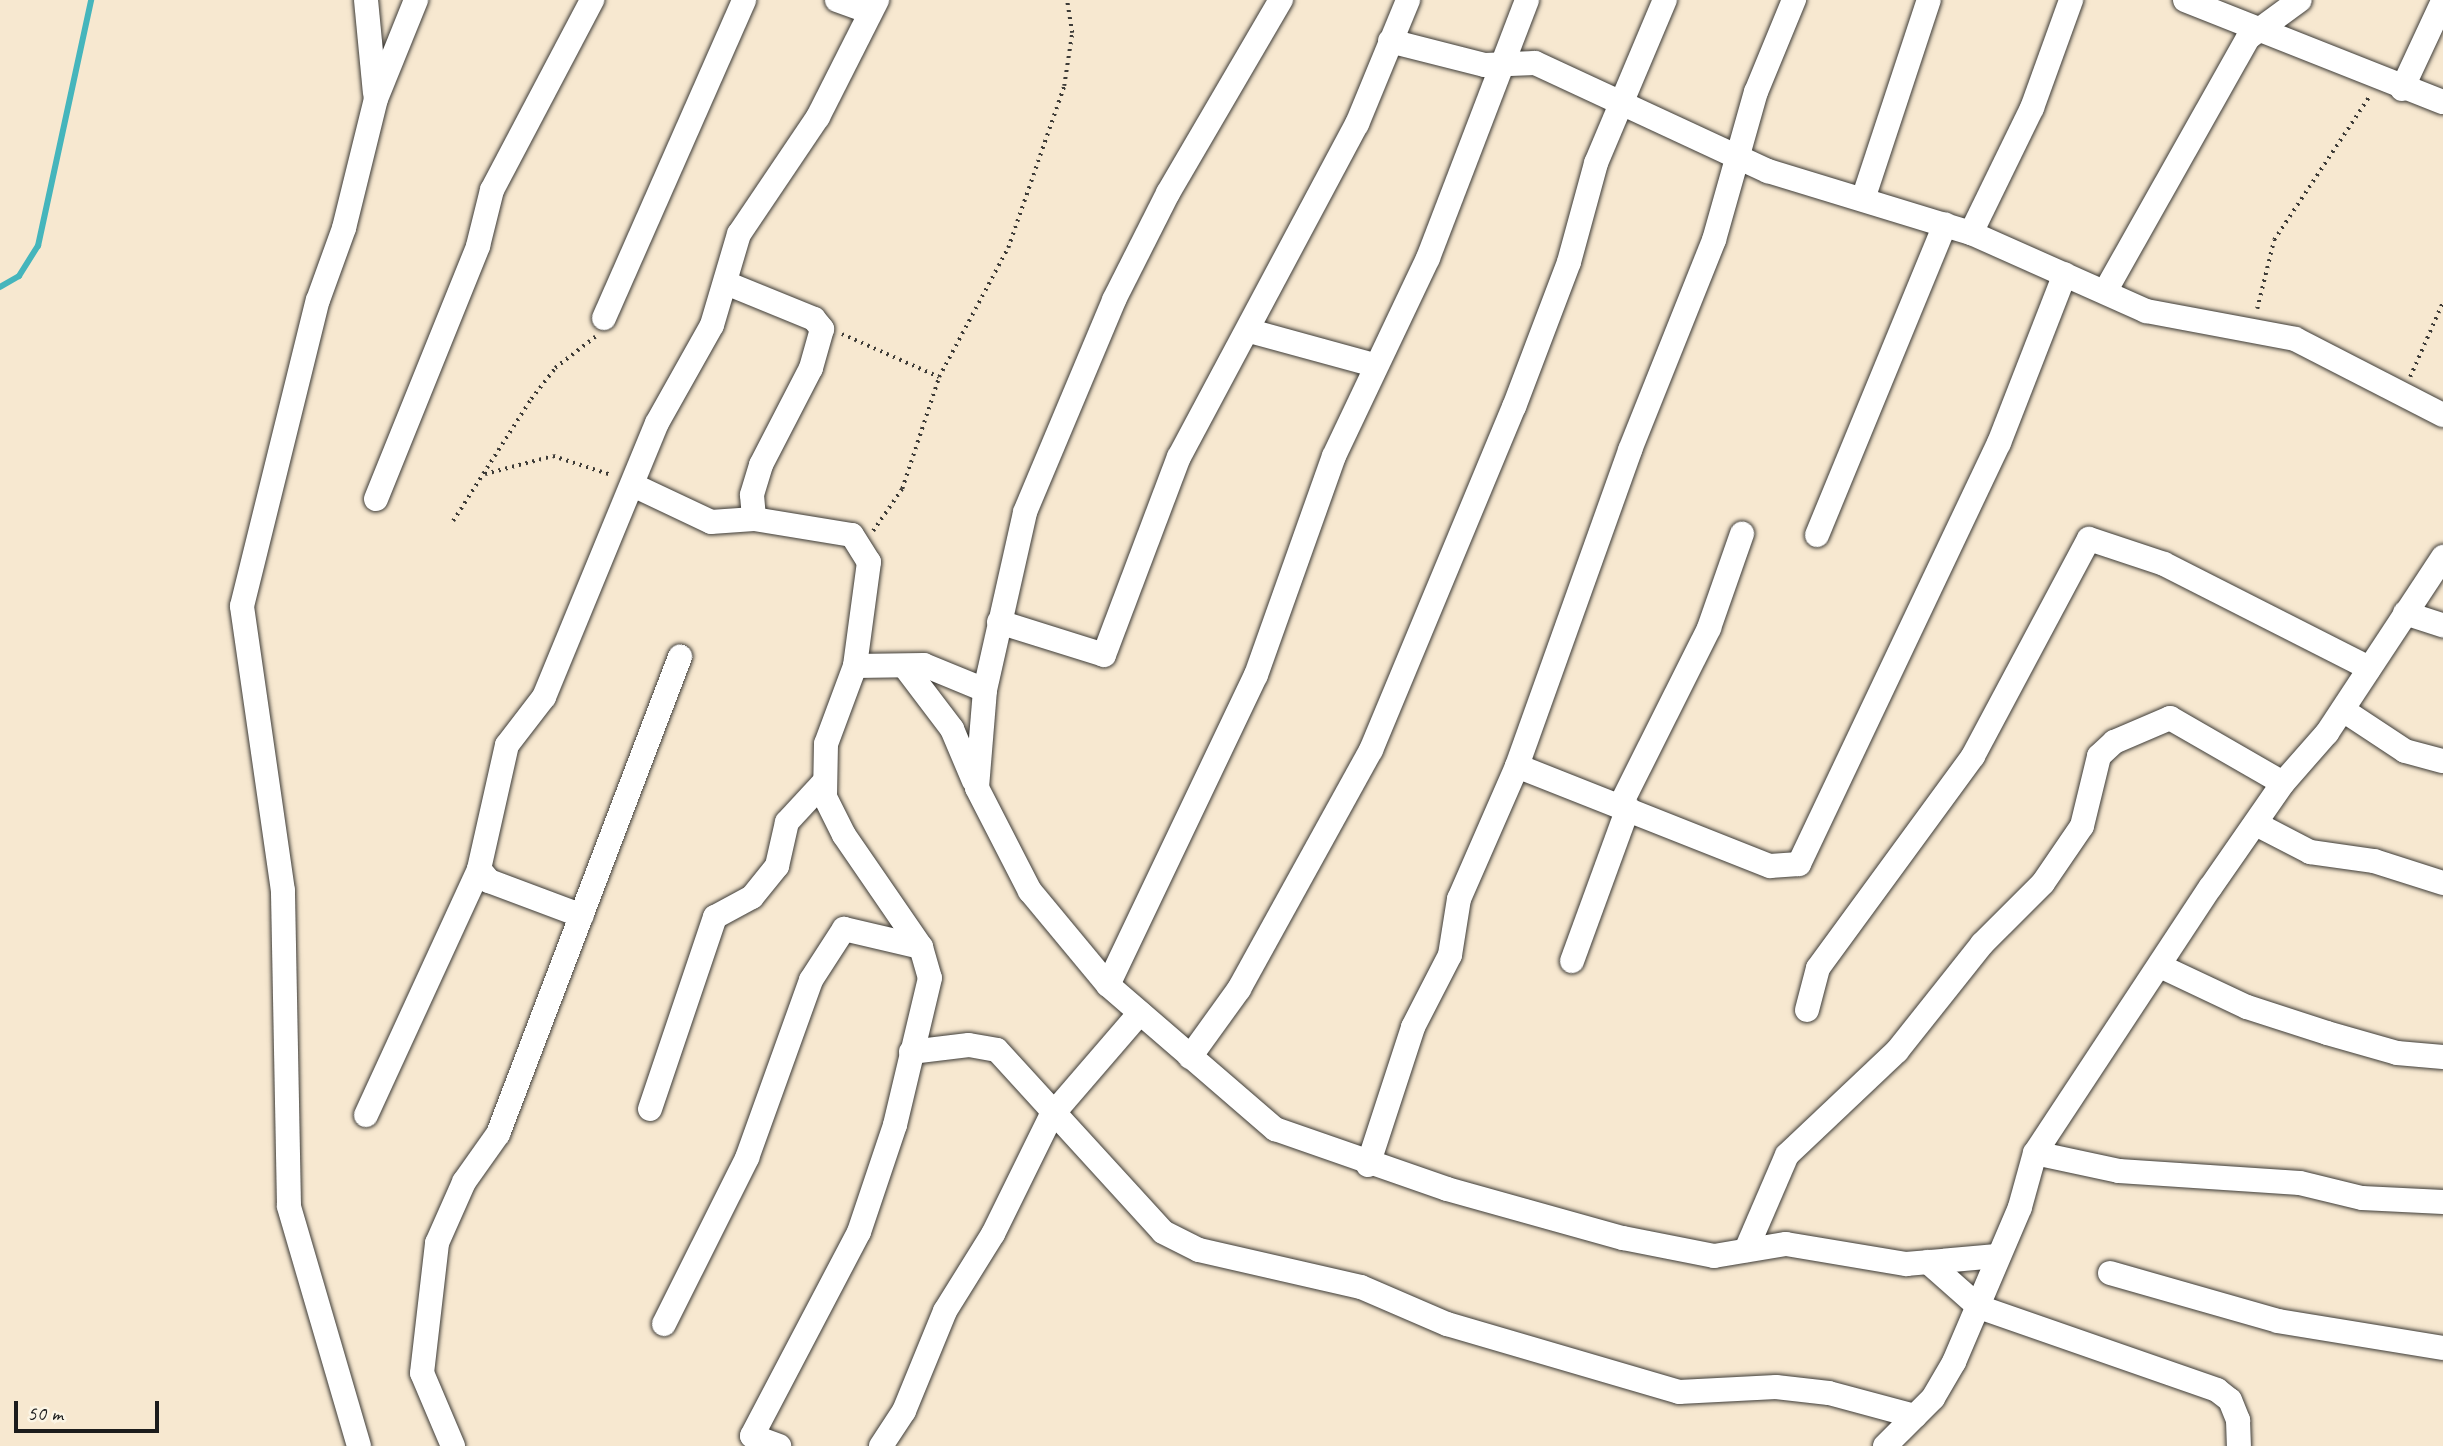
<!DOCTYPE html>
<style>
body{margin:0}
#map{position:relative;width:2443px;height:1446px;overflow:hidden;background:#f7e8d0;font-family:Caveat,sans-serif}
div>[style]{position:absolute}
.stream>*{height:6px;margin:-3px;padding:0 3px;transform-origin:3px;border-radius:3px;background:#45b5bc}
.path>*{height:3.5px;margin-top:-1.75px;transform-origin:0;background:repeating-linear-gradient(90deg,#3d3b37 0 2px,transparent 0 7px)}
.roads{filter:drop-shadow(0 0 2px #3d3b37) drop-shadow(0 0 2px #3d3b37)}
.minor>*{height:24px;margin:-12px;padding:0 12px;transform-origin:12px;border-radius:12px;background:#fff}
span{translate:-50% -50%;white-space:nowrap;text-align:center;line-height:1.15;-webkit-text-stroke:5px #fcf5e5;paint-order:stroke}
.scale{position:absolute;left:14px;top:1401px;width:145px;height:32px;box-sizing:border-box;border:4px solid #1c1c1c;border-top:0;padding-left:9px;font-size:21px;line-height:24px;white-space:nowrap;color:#1c1c1c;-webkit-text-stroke:5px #fcf5e5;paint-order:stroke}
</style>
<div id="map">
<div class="stream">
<i style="left:0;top:287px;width:22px;rotate:-30deg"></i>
<i style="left:19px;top:276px;width:36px;rotate:-58deg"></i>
<i style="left:38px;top:246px;width:252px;rotate:-77.8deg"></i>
</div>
<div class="path">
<i style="left:2257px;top:309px;width:71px;rotate:-76.2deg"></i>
<i style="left:2274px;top:240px;width:172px;rotate:-56.4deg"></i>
<i style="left:842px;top:334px;width:106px;rotate:23.9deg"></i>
<i style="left:2410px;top:377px;width:82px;rotate:-66.3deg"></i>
<i style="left:485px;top:474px;width:70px;rotate:-14.8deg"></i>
<i style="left:553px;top:456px;width:62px;rotate:17.9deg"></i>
<i style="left:453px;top:521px;width:145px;rotate:-57.4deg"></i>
<i style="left:531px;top:399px;width:39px;rotate:-52deg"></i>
<i style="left:555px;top:368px;width:51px;rotate:-37.8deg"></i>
<i style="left:873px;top:531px;width:51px;rotate:-55.4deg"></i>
<i style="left:902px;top:489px;width:118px;rotate:-71.7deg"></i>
<i style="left:939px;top:377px;width:146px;rotate:-61.9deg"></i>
<i style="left:1008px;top:248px;width:171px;rotate:-70.9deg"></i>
<i style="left:1064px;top:86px;width:54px;rotate:-81.4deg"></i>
<i style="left:1072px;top:33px;width:33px;rotate:-99deg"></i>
</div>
<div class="roads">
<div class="minor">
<i style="left:366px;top:0;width:93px;rotate:84.5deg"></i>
<i style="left:837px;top:0;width:32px;rotate:20deg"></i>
<i style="left:2185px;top:0;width:277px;rotate:21.6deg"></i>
<i style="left:1390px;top:41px;width:98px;rotate:14.2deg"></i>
<i style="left:1485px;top:65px;width:50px;rotate:-2.3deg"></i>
<i style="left:1535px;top:63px;width:257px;rotate:24.9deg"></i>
<i style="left:1768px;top:171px;width:212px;rotate:17deg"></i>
<i style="left:1971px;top:233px;width:192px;rotate:24deg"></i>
<i style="left:2146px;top:311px;width:152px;rotate:10.6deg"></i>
<i style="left:2295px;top:339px;width:166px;rotate:27.2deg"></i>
<i style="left:2402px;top:89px;width:97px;rotate:-65deg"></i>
<i style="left:1864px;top:196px;width:206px;rotate:-71.7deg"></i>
<i style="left:1971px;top:233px;width:139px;rotate:-64deg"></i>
<i style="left:2032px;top:108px;width:115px;rotate:-70.1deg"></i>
<i style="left:726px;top:283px;width:95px;rotate:22.2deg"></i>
<i style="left:814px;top:319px;width:13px;rotate:51deg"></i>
<i style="left:822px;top:329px;width:41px;rotate:105.8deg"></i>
<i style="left:811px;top:368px;width:109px;rotate:117.3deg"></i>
<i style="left:761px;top:465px;width:31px;rotate:107deg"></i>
<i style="left:752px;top:495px;width:24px;rotate:85deg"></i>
<i style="left:2106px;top:290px;width:289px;rotate:-60.6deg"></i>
<i style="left:2248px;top:38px;width:64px;rotate:-36.2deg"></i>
<i style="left:604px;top:318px;width:347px;rotate:-66.2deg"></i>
<i style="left:1250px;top:331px;width:129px;rotate:15.3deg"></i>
<i style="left:635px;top:486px;width:84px;rotate:25.3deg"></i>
<i style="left:711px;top:522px;width:43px;rotate:-4deg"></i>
<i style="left:754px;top:519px;width:99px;rotate:9.3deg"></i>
<i style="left:852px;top:535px;width:32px;rotate:58deg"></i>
<i style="left:869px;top:562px;width:105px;rotate:97.7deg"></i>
<i style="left:855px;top:666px;width:83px;rotate:110.4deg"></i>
<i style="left:826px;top:744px;width:53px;rotate:91.1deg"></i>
<i style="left:825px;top:797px;width:42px;rotate:63.4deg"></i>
<i style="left:844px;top:835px;width:136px;rotate:55.5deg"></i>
<i style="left:921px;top:947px;width:32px;rotate:74deg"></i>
<i style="left:930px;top:978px;width:151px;rotate:103.4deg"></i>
<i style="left:895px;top:1125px;width:113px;rotate:108.6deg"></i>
<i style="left:859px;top:1232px;width:230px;rotate:117.7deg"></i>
<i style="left:752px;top:1436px;width:29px;rotate:20deg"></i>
<i style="left:376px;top:499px;width:273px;rotate:-68deg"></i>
<i style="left:478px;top:246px;width:58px;rotate:-76deg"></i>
<i style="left:492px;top:190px;width:215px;rotate:-62.2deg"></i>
<i style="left:1817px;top:535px;width:336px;rotate:-67.6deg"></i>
<i style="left:2405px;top:613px;width:40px;rotate:18deg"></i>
<i style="left:999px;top:622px;width:110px;rotate:17.4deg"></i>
<i style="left:1104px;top:655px;width:212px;rotate:-69.3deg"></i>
<i style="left:1179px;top:457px;width:378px;rotate:-61.9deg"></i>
<i style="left:1357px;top:124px;width:134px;rotate:-67.6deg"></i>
<i style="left:855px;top:666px;width:69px;rotate:-0.8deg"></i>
<i style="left:924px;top:665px;width:66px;rotate:22.3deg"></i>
<i style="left:985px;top:690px;width:98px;rotate:94.7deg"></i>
<i style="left:977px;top:788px;width:116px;rotate:62.8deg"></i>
<i style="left:1030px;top:891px;width:122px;rotate:50.3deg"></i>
<i style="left:1108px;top:985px;width:221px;rotate:40.8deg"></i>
<i style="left:1275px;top:1129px;width:182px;rotate:19.2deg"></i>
<i style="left:1447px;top:1189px;width:183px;rotate:15.6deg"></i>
<i style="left:1623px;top:1238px;width:93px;rotate:11.2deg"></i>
<i style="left:1714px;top:1256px;width:73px;rotate:-9.5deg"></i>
<i style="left:1786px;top:1244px;width:122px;rotate:9.5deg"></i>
<i style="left:1906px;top:1264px;width:91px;rotate:-5deg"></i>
<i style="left:905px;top:667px;width:78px;rotate:52.8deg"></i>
<i style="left:952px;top:729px;width:56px;rotate:67.1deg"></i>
<i style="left:985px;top:690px;width:182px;rotate:-77.3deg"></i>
<i style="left:1025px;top:512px;width:230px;rotate:-67.2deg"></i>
<i style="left:1114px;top:300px;width:120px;rotate:-63.2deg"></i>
<i style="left:1168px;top:193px;width:224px;rotate:-59.7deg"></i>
<i style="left:2343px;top:710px;width:74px;rotate:33.5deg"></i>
<i style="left:2405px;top:751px;width:39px;rotate:15deg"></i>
<i style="left:1517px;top:766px;width:272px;rotate:21.6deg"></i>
<i style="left:1770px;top:866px;width:29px;rotate:-4deg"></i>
<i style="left:1799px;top:864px;width:466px;rotate:-64.6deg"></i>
<i style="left:1999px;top:443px;width:181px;rotate:-68.7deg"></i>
<i style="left:1620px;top:806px;width:199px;rotate:-63.4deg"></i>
<i style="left:1709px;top:628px;width:100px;rotate:-70.7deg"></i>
<i style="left:2258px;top:825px;width:59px;rotate:27.4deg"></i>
<i style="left:2310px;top:852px;width:65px;rotate:8deg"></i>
<i style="left:2374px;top:861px;width:72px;rotate:17.7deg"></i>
<i style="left:479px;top:869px;width:16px;rotate:50deg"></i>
<i style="left:489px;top:881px;width:99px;rotate:20.6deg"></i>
<i style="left:1572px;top:961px;width:163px;rotate:-69.9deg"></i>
<i style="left:2162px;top:967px;width:94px;rotate:25.2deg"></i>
<i style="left:2247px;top:1007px;width:84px;rotate:18deg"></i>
<i style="left:2327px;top:1033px;width:73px;rotate:15.9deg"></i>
<i style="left:2397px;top:1053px;width:46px;rotate:5deg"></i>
<i style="left:1108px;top:985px;width:344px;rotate:-64.5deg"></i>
<i style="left:1256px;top:675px;width:232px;rotate:-70.4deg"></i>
<i style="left:1334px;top:456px;width:219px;rotate:-64.6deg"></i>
<i style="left:1428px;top:258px;width:276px;rotate:-69deg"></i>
<i style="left:1807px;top:1010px;width:43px;rotate:-75.3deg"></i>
<i style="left:1818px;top:968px;width:263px;rotate:-53.8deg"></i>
<i style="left:1973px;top:756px;width:246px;rotate:-61.9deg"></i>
<i style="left:2089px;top:539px;width:79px;rotate:18.4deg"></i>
<i style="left:2164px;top:564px;width:230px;rotate:26.9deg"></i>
<i style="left:911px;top:1052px;width:58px;rotate:-6.9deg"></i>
<i style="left:969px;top:1045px;width:28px;rotate:10deg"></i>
<i style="left:997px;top:1050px;width:246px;rotate:47.6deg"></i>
<i style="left:1163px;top:1232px;width:40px;rotate:26.6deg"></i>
<i style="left:1199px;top:1250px;width:166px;rotate:12.9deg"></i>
<i style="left:1361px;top:1287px;width:94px;rotate:23.3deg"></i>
<i style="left:1447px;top:1324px;width:242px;rotate:16.3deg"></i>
<i style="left:1679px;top:1392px;width:97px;rotate:-3deg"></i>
<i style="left:1776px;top:1387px;width:53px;rotate:6.5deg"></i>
<i style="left:1829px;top:1393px;width:89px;rotate:15deg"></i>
<i style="left:1190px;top:1057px;width:84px;rotate:-54.2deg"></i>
<i style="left:1239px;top:989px;width:273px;rotate:-61.1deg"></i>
<i style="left:1371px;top:750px;width:372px;rotate:-67.4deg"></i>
<i style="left:1514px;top:407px;width:155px;rotate:-69.2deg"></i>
<i style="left:1569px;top:262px;width:103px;rotate:-74.7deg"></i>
<i style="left:1596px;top:163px;width:177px;rotate:-67.1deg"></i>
<i style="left:650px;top:1109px;width:203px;rotate:-71.3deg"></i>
<i style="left:715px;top:917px;width:42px;rotate:-28.4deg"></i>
<i style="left:752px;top:897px;width:40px;rotate:-51deg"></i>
<i style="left:777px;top:866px;width:45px;rotate:-77.2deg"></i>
<i style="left:787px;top:822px;width:54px;rotate:-47.2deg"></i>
<i style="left:366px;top:1115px;width:271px;rotate:-65.3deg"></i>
<i style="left:479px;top:869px;width:127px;rotate:-77.3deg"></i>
<i style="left:507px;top:745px;width:61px;rotate:-52.4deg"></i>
<i style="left:544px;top:697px;width:296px;rotate:-67.6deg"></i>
<i style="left:657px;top:423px;width:112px;rotate:-60.7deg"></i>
<i style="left:712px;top:325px;width:95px;rotate:-73.5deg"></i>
<i style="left:739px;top:234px;width:141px;rotate:-56deg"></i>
<i style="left:818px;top:117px;width:131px;rotate:-63.2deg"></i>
<i style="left:2035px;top:1153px;width:86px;rotate:12.1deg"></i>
<i style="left:2119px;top:1171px;width:181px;rotate:3.8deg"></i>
<i style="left:2300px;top:1183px;width:64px;rotate:13.6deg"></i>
<i style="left:2362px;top:1198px;width:81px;rotate:2.8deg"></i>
<i style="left:1368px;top:1165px;width:145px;rotate:-71.9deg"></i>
<i style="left:1413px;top:1027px;width:81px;rotate:-62.8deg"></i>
<i style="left:1450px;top:955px;width:57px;rotate:-80.9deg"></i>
<i style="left:1459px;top:899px;width:145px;rotate:-66.4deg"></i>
<i style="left:1517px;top:766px;width:336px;rotate:-70.3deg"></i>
<i style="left:1630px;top:450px;width:226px;rotate:-68.2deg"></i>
<i style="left:1714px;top:240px;width:154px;rotate:-74.2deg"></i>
<i style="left:1756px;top:92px;width:100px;rotate:-67.6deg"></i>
<i style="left:1746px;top:1250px;width:103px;rotate:-66.7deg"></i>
<i style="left:1787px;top:1155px;width:151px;rotate:-43.4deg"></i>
<i style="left:1897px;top:1051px;width:137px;rotate:-51.5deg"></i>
<i style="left:1982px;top:944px;width:86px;rotate:-45deg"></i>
<i style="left:2043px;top:883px;width:69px;rotate:-55.6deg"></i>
<i style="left:2082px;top:826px;width:72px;rotate:-76.3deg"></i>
<i style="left:2099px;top:756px;width:21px;rotate:-43deg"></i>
<i style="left:2114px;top:742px;width:61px;rotate:-23.2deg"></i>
<i style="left:2170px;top:718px;width:130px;rotate:29.9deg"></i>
<i style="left:1928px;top:1262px;width:68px;rotate:41.4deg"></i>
<i style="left:1979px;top:1307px;width:252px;rotate:19.2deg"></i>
<i style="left:2217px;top:1390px;width:16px;rotate:38deg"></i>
<i style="left:2230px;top:1400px;width:22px;rotate:68deg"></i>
<i style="left:2238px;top:1420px;width:26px;rotate:88deg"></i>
<i style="left:2110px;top:1273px;width:175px;rotate:15.9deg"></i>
<i style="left:2278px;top:1321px;width:167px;rotate:9.3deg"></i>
<i style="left:664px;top:1324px;width:186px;rotate:-63.4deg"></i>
<i style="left:747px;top:1158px;width:189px;rotate:-70.2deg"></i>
<i style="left:811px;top:980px;width:61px;rotate:-57.1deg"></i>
<i style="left:844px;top:929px;width:79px;rotate:13.2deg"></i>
<i style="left:359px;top:1446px;width:250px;rotate:-106.3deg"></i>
<i style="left:289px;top:1206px;width:315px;rotate:-91.1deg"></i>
<i style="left:283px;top:891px;width:288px;rotate:-98.2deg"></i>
<i style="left:242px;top:606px;width:315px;rotate:-76.1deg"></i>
<i style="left:318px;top:300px;width:77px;rotate:-70.1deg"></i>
<i style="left:344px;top:228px;width:133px;rotate:-76.1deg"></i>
<i style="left:376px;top:99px;width:107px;rotate:-68deg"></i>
<i style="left:453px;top:1446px;width:79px;rotate:-113deg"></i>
<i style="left:422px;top:1373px;width:131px;rotate:-83.4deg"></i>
<i style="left:437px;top:1243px;width:67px;rotate:-66.1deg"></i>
<i style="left:464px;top:1182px;width:59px;rotate:-54.7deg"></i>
<i style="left:498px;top:1134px;width:511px;rotate:-69.12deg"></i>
<i style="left:881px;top:1446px;width:42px;rotate:-56.7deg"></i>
<i style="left:904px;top:1411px;width:108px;rotate:-67.7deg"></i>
<i style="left:945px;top:1311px;width:91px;rotate:-58.1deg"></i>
<i style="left:993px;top:1234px;width:131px;rotate:-63.8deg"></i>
<i style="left:1051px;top:1116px;width:136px;rotate:-49.2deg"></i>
<i style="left:1885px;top:1446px;width:68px;rotate:-45deg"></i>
<i style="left:1933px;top:1398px;width:42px;rotate:-59.7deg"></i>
<i style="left:1954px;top:1362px;width:168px;rotate:-66.9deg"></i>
<i style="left:2020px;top:1207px;width:56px;rotate:-74.5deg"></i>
<i style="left:2035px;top:1153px;width:318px;rotate:-56.6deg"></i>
<i style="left:2210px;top:888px;width:128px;rotate:-55.2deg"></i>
<i style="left:2283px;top:783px;width:67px;rotate:-48.7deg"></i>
<i style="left:2327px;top:733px;width:211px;rotate:-56.6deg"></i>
</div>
</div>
<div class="scale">50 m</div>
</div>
